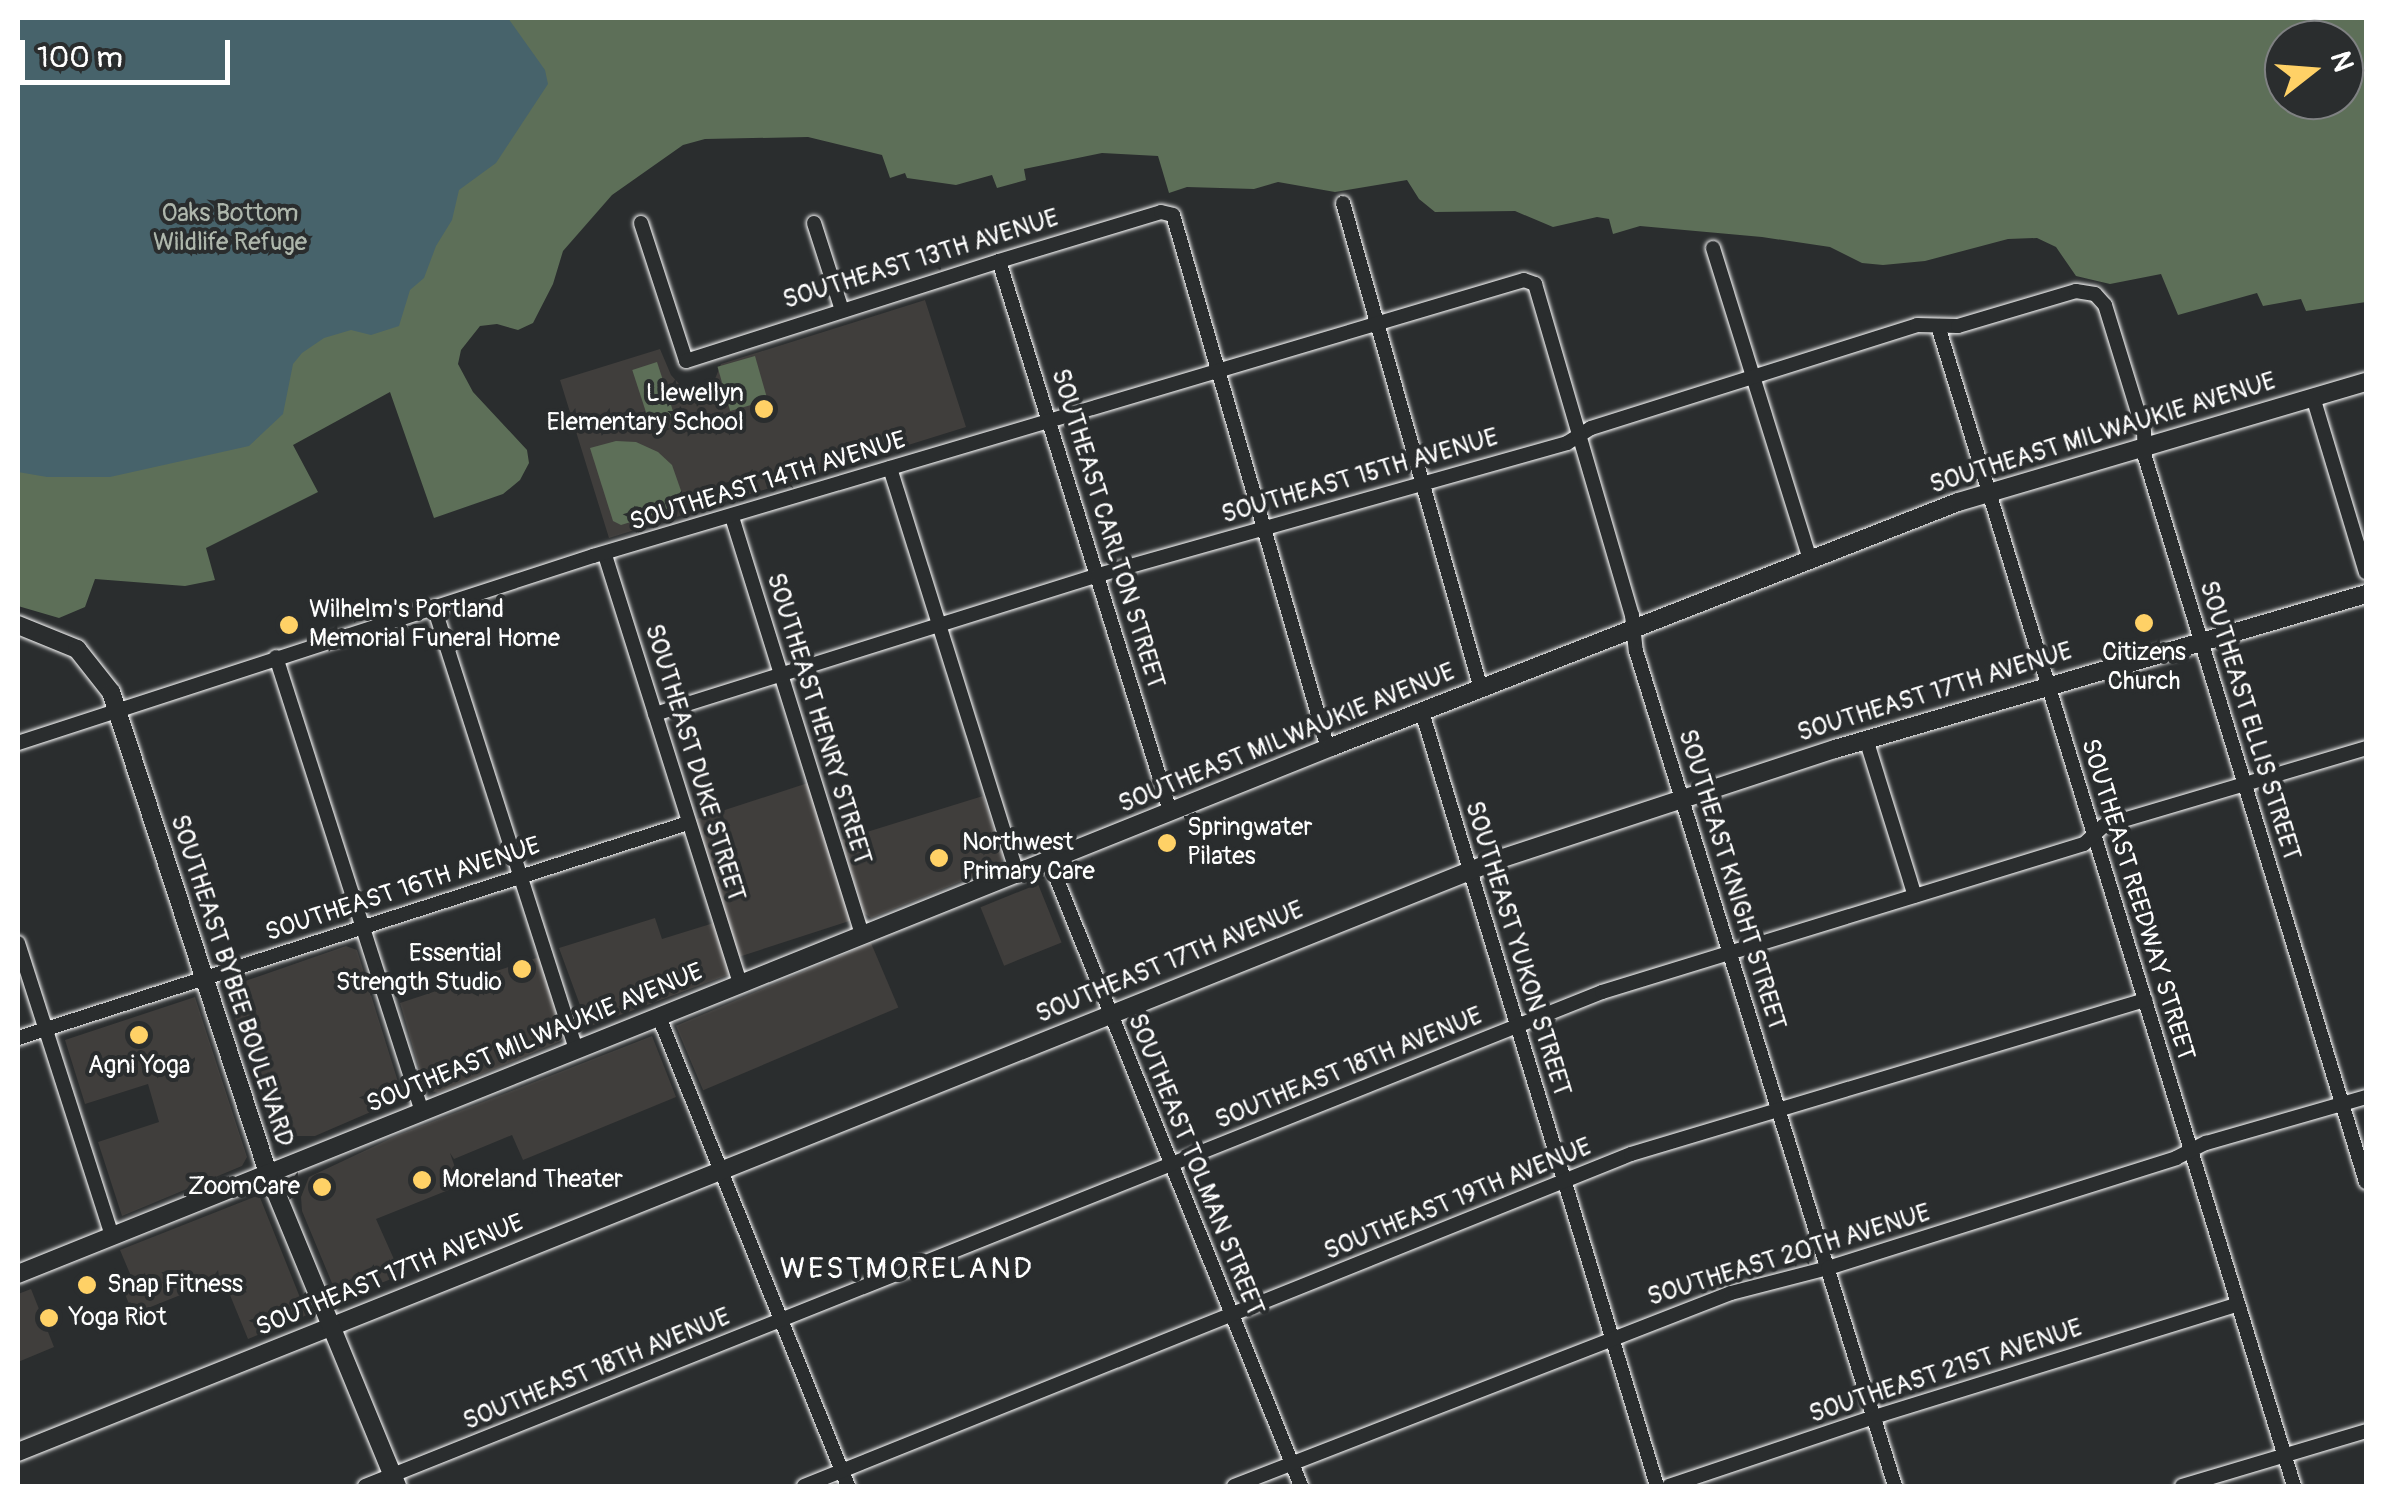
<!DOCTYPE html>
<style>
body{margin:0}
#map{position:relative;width:2384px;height:1504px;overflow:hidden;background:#2a2d2e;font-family:Pangolin,sans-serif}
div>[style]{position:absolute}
.built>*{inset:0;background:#403e3c;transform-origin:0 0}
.green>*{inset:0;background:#5d6f58;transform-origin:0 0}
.water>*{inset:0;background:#47636b}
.roads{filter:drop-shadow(0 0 2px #fff) drop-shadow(0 0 2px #fff)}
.minor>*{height:14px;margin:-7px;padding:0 7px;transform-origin:7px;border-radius:7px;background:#2a2d2e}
.tertiary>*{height:18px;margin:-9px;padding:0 9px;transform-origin:9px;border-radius:9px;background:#2a2d2e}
.secondary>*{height:18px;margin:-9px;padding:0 9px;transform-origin:9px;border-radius:9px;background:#2a2d2e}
.dots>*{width:28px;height:28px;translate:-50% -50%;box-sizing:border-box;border:5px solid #2a2d2e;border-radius:50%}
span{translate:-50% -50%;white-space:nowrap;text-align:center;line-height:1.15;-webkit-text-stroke:8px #2a2d2e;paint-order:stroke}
.park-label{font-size:25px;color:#aeb7ac}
.street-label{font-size:25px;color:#fff}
.poi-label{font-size:25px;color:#fff}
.right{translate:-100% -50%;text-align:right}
.left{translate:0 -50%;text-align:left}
.quarter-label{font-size:30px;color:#fff;letter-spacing:2.5px}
.frame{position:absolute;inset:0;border:20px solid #fff;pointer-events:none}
.north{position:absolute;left:2264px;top:20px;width:100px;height:100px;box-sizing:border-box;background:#2a2d2e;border:2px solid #7f8182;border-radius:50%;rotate:73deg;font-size:28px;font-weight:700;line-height:40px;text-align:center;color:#fff}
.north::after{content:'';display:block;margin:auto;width:35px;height:45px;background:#ffd166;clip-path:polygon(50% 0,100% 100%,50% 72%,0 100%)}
.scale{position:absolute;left:20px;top:40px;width:210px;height:45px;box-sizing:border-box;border:5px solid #fff;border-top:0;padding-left:12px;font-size:30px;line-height:35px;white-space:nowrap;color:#fff;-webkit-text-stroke:8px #2a2d2e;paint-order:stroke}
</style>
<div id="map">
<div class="built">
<i style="clip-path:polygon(925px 300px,966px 427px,609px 538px,560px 380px,660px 349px,671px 375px,682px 387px,695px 390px,715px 379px,721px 364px)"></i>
<i style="left:814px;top:781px;width:144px;height:131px;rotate:72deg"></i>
<i style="clip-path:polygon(983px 796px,1003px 856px,1001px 865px,871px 918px,864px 913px,841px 840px)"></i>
<i style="left:1038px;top:884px;width:63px;height:62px;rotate:68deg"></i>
<i style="clip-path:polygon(655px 918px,662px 939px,717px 922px,733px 973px,588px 1027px,559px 948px)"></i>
<i style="left:871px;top:943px;width:70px;height:212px;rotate:67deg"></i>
<i style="clip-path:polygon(346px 946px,357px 950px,403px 1098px,315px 1136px,291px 1136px,268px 1116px,225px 988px)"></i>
<i style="clip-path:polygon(539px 957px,563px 1035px,561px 1041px,438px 1093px,425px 1089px,400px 1003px)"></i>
<i style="clip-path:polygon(195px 997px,247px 1157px,242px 1166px,122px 1216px,98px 1142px,159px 1122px,148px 1084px,85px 1104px,65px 1040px)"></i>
<i style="clip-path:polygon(652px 1036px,676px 1097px,523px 1160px,512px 1135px,454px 1159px,450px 1153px,461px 1185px,376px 1219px,401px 1275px,339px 1300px,302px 1211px,301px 1197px,309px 1177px,396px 1136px)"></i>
<i style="clip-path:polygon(259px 1195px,307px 1315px,248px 1339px,223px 1278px,133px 1314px,125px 1294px,136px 1288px,120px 1250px)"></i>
<i style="clip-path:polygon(31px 1289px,54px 1347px,18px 1362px,18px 1294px)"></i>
</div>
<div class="green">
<i style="clip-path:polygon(evenodd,18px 18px,2366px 18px,2366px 302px,2306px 311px,2301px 299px,2263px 306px,2257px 293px,2178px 315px,2161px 274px,2110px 284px,2076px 276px,2056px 247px,2037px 238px,2008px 239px,1925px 261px,1883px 265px,1862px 263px,1830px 247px,1762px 237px,1640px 226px,1613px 234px,1609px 219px,1597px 217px,1553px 227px,1515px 211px,1435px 212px,1419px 199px,1407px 180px,1335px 192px,1278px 182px,1254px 189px,1187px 187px,1169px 193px,1158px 156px,1102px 153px,1024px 169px,1026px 180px,997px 188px,992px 175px,956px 185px,907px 178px,905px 173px,890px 178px,882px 155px,808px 137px,705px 139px,683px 145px,612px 195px,563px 251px,553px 284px,533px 323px,518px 330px,497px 324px,480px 326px,461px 350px,458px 364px,473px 392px,527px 450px,529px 463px,520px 480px,503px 494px,434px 518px,390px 392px,293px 445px,318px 492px,206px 548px,215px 580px,185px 586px,95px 579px,85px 607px,59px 618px,18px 606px,18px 18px,2284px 40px,2344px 40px,2344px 100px,2284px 100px,2284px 40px)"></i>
<i style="left:755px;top:356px;width:46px;height:39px;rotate:74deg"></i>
<i style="left:657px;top:362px;width:57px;height:26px;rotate:72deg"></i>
<i style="clip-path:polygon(616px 441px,636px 442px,658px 452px,672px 465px,686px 505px,621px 525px,613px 521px,590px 448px)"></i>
</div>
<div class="water">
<i style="clip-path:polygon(18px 18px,508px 18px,545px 70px,548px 84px,496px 163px,459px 190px,452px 220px,436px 246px,424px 278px,410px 290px,399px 326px,371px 335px,351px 330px,324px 338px,302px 353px,293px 364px,283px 414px,249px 446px,110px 477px,47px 477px,18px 472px)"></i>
</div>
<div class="roads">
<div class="minor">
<i style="left:1343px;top:203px;width:505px;rotate:74.15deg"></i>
<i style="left:641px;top:223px;width:145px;rotate:71.9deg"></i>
<i style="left:686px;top:361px;width:329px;rotate:-17.7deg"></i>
<i style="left:999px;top:261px;width:169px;rotate:-16.8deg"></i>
<i style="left:1161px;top:212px;width:12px;rotate:14deg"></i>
<i style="left:1173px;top:215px;width:556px;rotate:73.81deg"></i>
<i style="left:814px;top:223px;width:91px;rotate:72.2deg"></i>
<i style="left:1713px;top:248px;width:327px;rotate:72.7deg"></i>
<i style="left:999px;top:261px;width:576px;rotate:72.73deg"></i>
<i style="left:1938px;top:326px;width:1213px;rotate:72.94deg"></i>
<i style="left:2313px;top:397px;width:183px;rotate:73.2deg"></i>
<i style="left:890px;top:468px;width:424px;rotate:72.6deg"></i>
<i style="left:732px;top:517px;width:438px;rotate:72.7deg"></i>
<i style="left:605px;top:555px;width:450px;rotate:72.5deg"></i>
<i style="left:434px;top:607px;width:465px;rotate:72.2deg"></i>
<i style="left:276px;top:657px;width:478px;rotate:72.2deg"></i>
<i style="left:1422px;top:712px;width:809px;rotate:73.11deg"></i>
<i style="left:655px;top:714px;width:464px;rotate:-17.4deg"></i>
<i style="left:1098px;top:575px;width:487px;rotate:-15.7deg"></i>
<i style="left:1567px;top:443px;width:28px;rotate:-32deg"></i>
<i style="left:1591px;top:428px;width:342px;rotate:-17.5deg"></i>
<i style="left:1917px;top:325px;width:41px;rotate:1.4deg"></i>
<i style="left:1958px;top:326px;width:123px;rotate:-16.5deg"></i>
<i style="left:2076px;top:291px;width:19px;rotate:9deg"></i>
<i style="left:2095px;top:294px;width:15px;rotate:48deg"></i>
<i style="left:2105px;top:305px;width:133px;rotate:72.9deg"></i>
<i style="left:2144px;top:432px;width:25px;rotate:88deg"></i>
<i style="left:2145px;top:457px;width:758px;rotate:73.05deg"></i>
<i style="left:1866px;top:739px;width:164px;rotate:72.7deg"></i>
<i style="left:18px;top:743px;width:605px;rotate:-18.02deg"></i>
<i style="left:593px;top:556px;width:971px;rotate:-16.51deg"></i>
<i style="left:1524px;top:280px;width:12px;rotate:20deg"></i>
<i style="left:1535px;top:284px;width:345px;rotate:73.7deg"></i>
<i style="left:1632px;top:615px;width:36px;rotate:84deg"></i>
<i style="left:1636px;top:651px;width:874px;rotate:72.77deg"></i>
<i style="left:1049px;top:860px;width:675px;rotate:68.07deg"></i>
<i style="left:18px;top:943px;width:308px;rotate:72.2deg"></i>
<i style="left:659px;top:1017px;width:506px;rotate:68.05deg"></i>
<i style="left:18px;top:1038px;width:704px;rotate:-17.79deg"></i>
<i style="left:365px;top:1486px;width:1332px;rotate:-21.77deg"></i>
<i style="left:1602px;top:992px;width:504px;rotate:-17.07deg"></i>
<i style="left:2084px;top:844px;width:26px;rotate:-43deg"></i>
<i style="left:2103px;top:826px;width:274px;rotate:-16.5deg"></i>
<i style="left:804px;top:1486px;width:891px;rotate:-21.87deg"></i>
<i style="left:1631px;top:1154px;width:537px;rotate:-16.68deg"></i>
<i style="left:1234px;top:1486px;width:533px;rotate:-21.22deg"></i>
<i style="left:1731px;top:1293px;width:100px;rotate:-14.5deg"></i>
<i style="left:1828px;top:1268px;width:365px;rotate:-17.5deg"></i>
<i style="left:2176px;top:1158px;width:34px;rotate:-27deg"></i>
<i style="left:2206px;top:1143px;width:166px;rotate:-16deg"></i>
<i style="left:1669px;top:1486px;width:216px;rotate:-18.6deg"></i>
<i style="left:1874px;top:1417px;width:381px;rotate:-17.2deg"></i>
<i style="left:2182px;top:1486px;width:192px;rotate:-16.6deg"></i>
</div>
<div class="tertiary">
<i style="left:18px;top:625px;width:64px;rotate:22.1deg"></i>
<i style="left:77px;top:649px;width:55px;rotate:51.7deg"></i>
<i style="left:111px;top:692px;width:506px;rotate:71.92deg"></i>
<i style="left:18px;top:1452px;width:1593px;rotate:-21.81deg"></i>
<i style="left:1497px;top:860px;width:356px;rotate:-18.2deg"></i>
<i style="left:1835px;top:749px;width:553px;rotate:-16.27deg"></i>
</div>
<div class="secondary">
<i style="left:268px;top:1173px;width:339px;rotate:67.6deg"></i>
<i style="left:18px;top:1274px;width:1415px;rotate:-21.87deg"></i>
<i style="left:1331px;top:747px;width:673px;rotate:-21.34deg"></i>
<i style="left:1958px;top:502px;width:425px;rotate:-16.4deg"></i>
</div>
</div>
<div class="dots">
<i style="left:764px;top:409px;background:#ffd166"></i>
<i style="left:2144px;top:623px;background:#ffd166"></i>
<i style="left:289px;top:625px;background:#ffd166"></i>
<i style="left:1167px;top:843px;background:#ffd166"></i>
<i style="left:939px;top:858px;background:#ffd166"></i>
<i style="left:522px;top:969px;background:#ffd166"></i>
<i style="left:139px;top:1035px;background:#ffd166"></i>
<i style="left:422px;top:1180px;background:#ffd166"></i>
<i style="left:322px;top:1187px;background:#ffd166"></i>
<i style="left:87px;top:1285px;background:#ffd166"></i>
<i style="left:49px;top:1318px;background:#ffd166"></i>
</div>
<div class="park-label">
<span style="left:230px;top:229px">Oaks Bottom<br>Wildlife Refuge</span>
</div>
<div class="street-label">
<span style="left:921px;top:260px;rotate:-17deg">SOUTHEAST 13TH AVENUE</span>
<span style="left:2103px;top:434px;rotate:-17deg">SOUTHEAST MILWAUKIE AVENUE</span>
<span style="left:1360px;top:477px;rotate:-16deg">SOUTHEAST 15TH AVENUE</span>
<span style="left:768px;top:482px;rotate:-17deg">SOUTHEAST 14TH AVENUE</span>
<span style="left:1107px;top:529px;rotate:73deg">SOUTHEAST CARLTON STREET</span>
<span style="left:1935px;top:693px;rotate:-17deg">SOUTHEAST 17TH AVENUE</span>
<span style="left:818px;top:719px;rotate:73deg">SOUTHEAST HENRY STREET</span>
<span style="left:2249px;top:721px;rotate:73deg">SOUTHEAST ELLIS STREET</span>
<span style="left:1287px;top:739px;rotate:-22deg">SOUTHEAST MILWAUKIE AVENUE</span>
<span style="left:694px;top:763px;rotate:73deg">SOUTHEAST DUKE STREET</span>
<span style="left:1731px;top:880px;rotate:73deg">SOUTHEAST KNIGHT STREET</span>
<span style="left:403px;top:890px;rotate:-18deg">SOUTHEAST 16TH AVENUE</span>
<span style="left:2137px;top:900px;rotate:73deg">SOUTHEAST REEDWAY STREET</span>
<span style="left:1517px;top:949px;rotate:73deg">SOUTHEAST YUKON STREET</span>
<span style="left:1170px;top:963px;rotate:-22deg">SOUTHEAST 17TH AVENUE</span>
<span style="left:231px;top:981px;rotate:72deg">SOUTHEAST BYBEE BOULEVARD</span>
<span style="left:535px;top:1039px;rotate:-22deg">SOUTHEAST MILWAUKIE AVENUE</span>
<span style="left:1349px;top:1069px;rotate:-22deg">SOUTHEAST 18TH AVENUE</span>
<span style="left:1195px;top:1165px;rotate:68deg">SOUTHEAST TOLMAN STREET</span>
<span style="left:1458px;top:1200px;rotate:-22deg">SOUTHEAST 19TH AVENUE</span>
<span style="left:1789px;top:1256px;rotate:-17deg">SOUTHEAST 20TH AVENUE</span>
<span style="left:390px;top:1276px;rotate:-22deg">SOUTHEAST 17TH AVENUE</span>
<span style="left:597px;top:1370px;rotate:-22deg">SOUTHEAST 18TH AVENUE</span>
<span style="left:1946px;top:1372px;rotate:-18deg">SOUTHEAST 21ST AVENUE</span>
</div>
<div class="poi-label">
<span class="right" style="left:744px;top:409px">Llewellyn<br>Elementary School</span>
<span class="left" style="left:309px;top:625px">Wilhelm's Portland<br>Memorial Funeral Home</span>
<span style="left:2144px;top:668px">Citizens<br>Church</span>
<span class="left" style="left:1187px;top:843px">Springwater<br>Pilates</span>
<span class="left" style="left:962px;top:858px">Northwest<br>Primary Care</span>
<span class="right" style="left:502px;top:969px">Essential<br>Strength Studio</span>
<span style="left:139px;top:1066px">Agni Yoga</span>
<span class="left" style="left:442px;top:1180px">Moreland Theater</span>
<span class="right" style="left:300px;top:1187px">ZoomCare</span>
<span class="left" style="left:107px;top:1285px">Snap Fitness</span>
<span class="left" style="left:69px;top:1318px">Yoga Riot</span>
</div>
<div class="quarter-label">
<span style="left:907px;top:1269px">WESTMORELAND</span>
</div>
<div class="frame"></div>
<div class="north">N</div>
<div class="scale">100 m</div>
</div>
